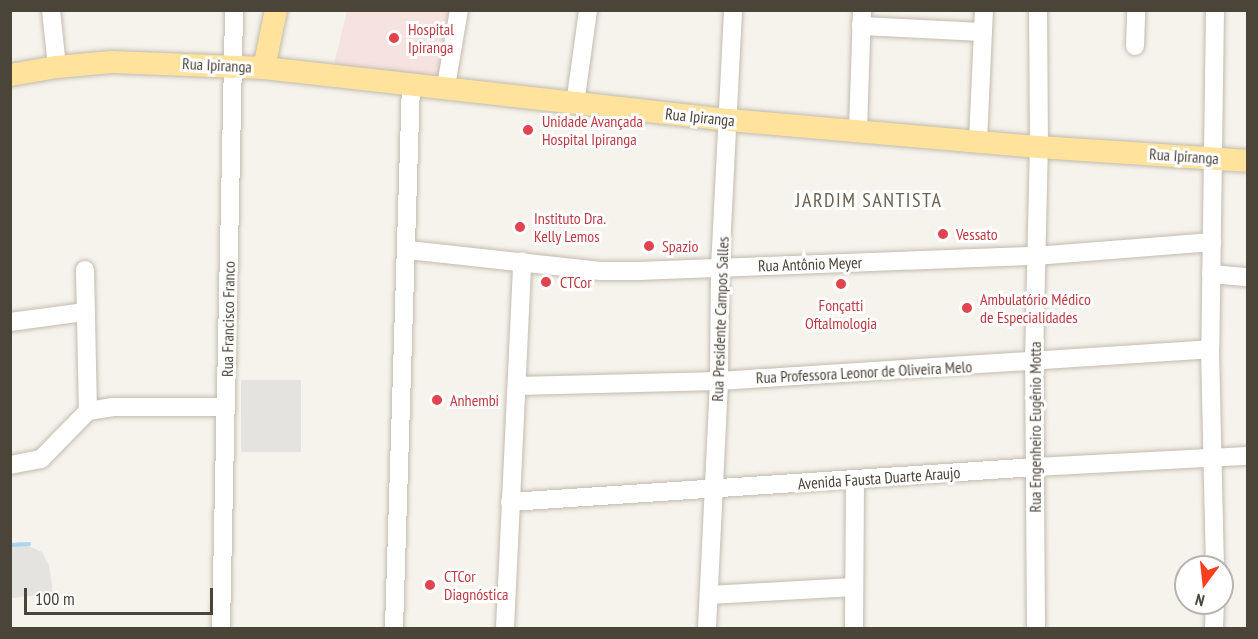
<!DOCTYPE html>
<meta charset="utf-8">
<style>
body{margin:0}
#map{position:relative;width:1258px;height:639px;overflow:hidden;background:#f6f3ec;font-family:"PT Sans Narrow",sans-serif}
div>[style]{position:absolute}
.medical>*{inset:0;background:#f6e3e0}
.parking>*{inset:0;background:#e5e3e0;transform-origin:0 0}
.stream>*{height:4px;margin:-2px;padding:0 2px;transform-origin:2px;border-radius:2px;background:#a9d4f2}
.roads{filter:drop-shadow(0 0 2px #c2bbae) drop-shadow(0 0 2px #c2bbae)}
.minor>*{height:18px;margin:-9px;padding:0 9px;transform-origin:9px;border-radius:9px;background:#fff}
.major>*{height:22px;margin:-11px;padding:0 11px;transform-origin:11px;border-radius:11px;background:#ffe39c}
.dots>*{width:16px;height:16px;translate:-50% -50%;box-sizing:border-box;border:3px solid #fff;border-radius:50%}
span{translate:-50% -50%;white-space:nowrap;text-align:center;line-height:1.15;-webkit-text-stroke:6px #fff;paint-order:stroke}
.health-label{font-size:16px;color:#be3a42}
.left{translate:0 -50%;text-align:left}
.street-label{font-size:16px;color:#4b4439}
.quarter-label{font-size:20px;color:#6e6250;letter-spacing:1.5px}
.frame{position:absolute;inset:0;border:12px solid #4b4439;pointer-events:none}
.north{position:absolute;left:1174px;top:555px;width:60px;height:60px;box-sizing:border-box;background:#fff;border:2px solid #b7b4b0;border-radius:50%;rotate:195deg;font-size:16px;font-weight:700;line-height:24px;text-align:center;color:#4b4439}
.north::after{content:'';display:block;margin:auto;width:21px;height:27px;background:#fc3f1d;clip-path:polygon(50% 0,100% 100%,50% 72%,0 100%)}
.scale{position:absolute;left:24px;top:588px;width:189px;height:27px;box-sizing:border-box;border:3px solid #4b4439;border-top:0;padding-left:8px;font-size:18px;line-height:21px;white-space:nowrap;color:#4b4439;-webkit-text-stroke:4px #fff;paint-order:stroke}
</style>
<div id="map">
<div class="medical">
<i style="clip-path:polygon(347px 11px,453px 11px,441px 77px,334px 64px)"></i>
</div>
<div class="parking">
<i style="left:241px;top:380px;width:60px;height:72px"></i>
<i style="clip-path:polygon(20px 542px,42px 552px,49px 565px,53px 594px,11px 598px,11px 544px)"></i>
</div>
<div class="stream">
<i style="left:10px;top:545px;width:19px;rotate:-3deg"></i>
</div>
<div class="roads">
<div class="minor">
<i style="left:51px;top:10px;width:57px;rotate:84deg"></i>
<i style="left:1215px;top:10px;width:339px;rotate:90.8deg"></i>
<i style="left:1210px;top:349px;width:218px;rotate:88.7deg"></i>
<i style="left:861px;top:26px;width:122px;rotate:2.8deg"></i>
<i style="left:1135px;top:46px;width:36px;rotate:-88deg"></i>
<i style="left:446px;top:86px;width:77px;rotate:-80.3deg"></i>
<i style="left:575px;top:104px;width:95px;rotate:-82.1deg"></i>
<i style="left:858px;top:130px;width:120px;rotate:-88.1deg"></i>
<i style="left:978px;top:141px;width:131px;rotate:-87.4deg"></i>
<i style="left:408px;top:250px;width:194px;rotate:6.2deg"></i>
<i style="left:601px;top:271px;width:37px"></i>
<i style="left:638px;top:271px;width:397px;rotate:-2.2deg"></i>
<i style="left:1035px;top:256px;width:178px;rotate:-4.5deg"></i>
<i style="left:85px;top:270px;width:141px;rotate:88.8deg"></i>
<i style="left:1211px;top:274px;width:37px;rotate:5deg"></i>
<i style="left:10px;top:322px;width:76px;rotate:-7.6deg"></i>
<i style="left:517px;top:386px;width:202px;rotate:-1.4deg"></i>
<i style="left:719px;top:381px;width:492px;rotate:-3.7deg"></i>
<i style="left:88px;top:411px;width:24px;rotate:-9deg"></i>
<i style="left:112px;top:407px;width:114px"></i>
<i style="left:10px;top:465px;width:32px;rotate:-11deg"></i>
<i style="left:41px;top:459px;width:67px;rotate:-45.6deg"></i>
<i style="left:510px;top:502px;width:526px;rotate:-3.81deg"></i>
<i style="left:1035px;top:467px;width:213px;rotate:-3deg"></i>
<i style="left:709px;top:595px;width:145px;rotate:-3.2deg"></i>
<i style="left:221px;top:628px;width:618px;rotate:-88.79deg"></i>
<i style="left:394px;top:628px;width:545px;rotate:-88.21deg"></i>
<i style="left:505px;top:628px;width:367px;rotate:-87.3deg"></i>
<i style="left:707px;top:628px;width:247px;rotate:-87.2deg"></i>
<i style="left:719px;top:381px;width:113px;rotate:-89.5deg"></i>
<i style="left:720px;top:268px;width:258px;rotate:-87.1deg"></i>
<i style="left:854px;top:628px;width:148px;rotate:-89.6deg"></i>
<i style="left:1036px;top:628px;width:266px;rotate:-90.4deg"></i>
<i style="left:1034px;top:362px;width:215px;rotate:-88.7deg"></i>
<i style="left:1039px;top:147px;width:137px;rotate:-90.4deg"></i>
<i style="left:1214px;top:628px;width:25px;rotate:-88deg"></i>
</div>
<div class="major">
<i style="left:264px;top:68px;width:59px;rotate:-78.3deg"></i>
<i style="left:10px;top:75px;width:48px;rotate:-9.7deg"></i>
<i style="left:57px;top:67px;width:55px;rotate:-5.2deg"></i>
<i style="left:112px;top:62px;width:152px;rotate:2.3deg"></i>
<i style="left:264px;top:68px;width:468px;rotate:6.4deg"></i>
<i style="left:729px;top:120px;width:311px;rotate:5deg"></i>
<i style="left:1039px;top:147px;width:209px;rotate:3.8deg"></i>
</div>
</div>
<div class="dots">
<i style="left:394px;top:38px;background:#e0444e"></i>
<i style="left:528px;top:130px;background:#e0444e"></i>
<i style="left:520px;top:227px;background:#e0444e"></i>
<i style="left:943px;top:234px;background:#e0444e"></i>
<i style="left:649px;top:246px;background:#e0444e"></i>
<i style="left:546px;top:282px;background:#e0444e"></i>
<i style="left:841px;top:284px;background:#e0444e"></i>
<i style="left:967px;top:308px;background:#e0444e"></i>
<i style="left:437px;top:400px;background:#e0444e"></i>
<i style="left:430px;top:585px;background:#e0444e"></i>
</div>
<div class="health-label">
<span class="left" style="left:408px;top:38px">Hospital<br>Ipiranga</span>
<span class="left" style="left:542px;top:130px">Unidade Avançada<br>Hospital Ipiranga</span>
<span class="left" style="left:534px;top:227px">Instituto Dra.<br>Kelly Lemos</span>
<span class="left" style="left:956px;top:234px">Vessato</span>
<span class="left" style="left:662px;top:246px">Spazio</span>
<span class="left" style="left:560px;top:282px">CTCor</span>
<span class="left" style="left:980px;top:308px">Ambulatório Médico<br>de Especialidades</span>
<span style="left:841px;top:314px">Fonçatti<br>Oftalmologia</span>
<span class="left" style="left:450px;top:400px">Anhembi</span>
<span class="left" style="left:444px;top:585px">CTCor<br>Diagnóstica</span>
</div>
<div class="street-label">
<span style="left:217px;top:65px;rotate:3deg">Rua Ipiranga</span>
<span style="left:700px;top:117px;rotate:6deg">Rua Ipiranga</span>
<span style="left:1184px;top:156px;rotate:4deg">Rua Ipiranga</span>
<span style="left:810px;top:264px;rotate:-2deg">Rua Antônio Meyer</span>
<span style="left:228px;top:319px;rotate:-89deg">Rua Francisco Franco</span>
<span style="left:720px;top:319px;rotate:-88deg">Rua Presidente Campos Salles</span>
<span style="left:864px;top:372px;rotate:-3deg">Rua Professora Leonor de Oliveira Melo</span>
<span style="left:1035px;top:427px;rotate:-90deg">Rua Engenheiro Eugênio Motta</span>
<span style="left:879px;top:478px;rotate:-4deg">Avenida Fausta Duarte Araujo</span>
</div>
<div class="quarter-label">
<span style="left:869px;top:200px">JARDIM SANTISTA</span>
</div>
<div class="frame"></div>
<div class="north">N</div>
<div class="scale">100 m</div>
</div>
